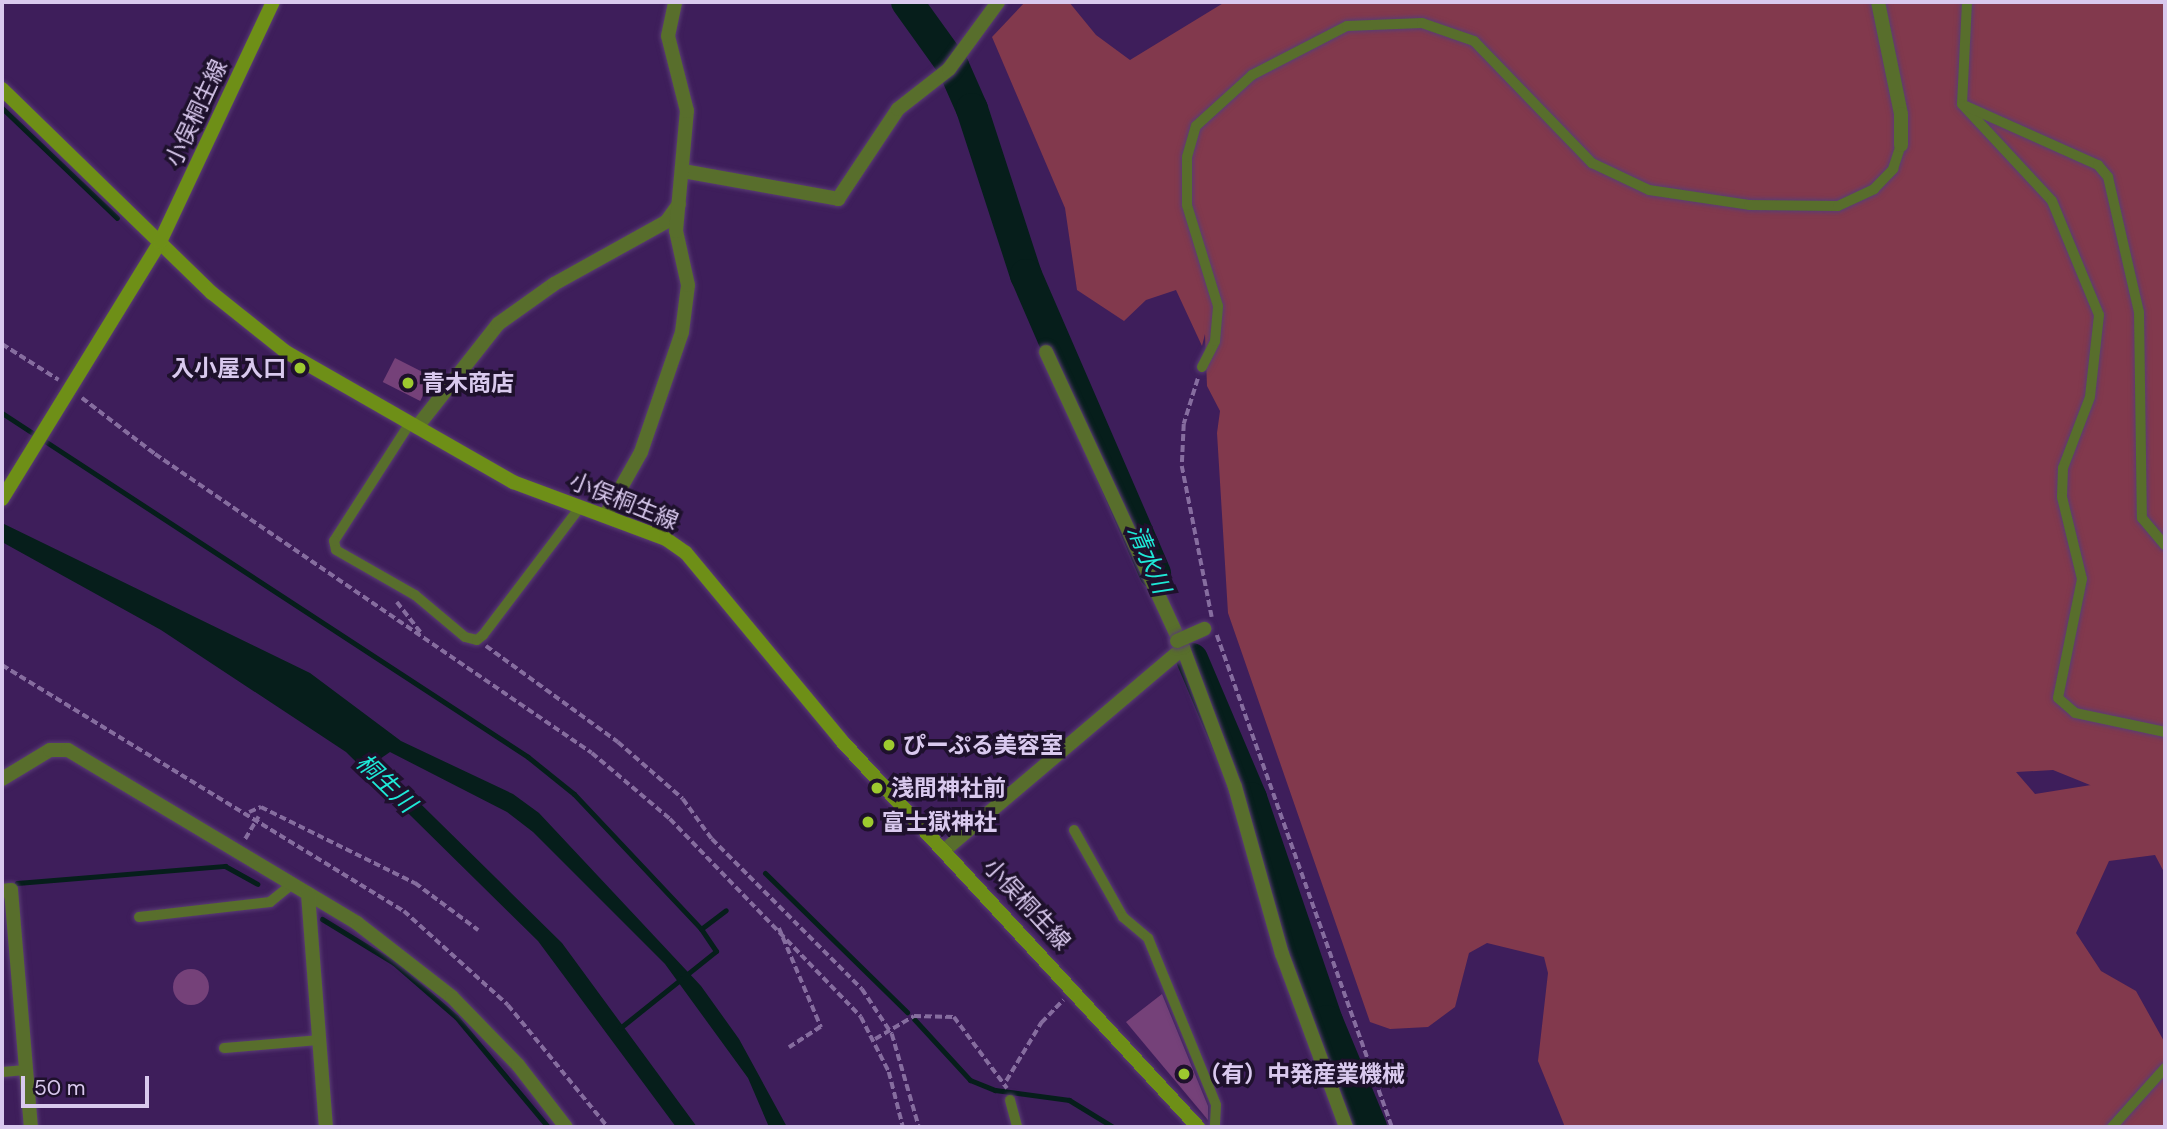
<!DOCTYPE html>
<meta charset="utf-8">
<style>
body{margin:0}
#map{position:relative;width:2167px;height:1129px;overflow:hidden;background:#3e1e5b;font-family:"DM Sans","Noto Sans JP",sans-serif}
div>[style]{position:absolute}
.green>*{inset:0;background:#82394d}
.water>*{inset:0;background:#061e1b}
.stream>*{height:5px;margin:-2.5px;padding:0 2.5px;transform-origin:2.5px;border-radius:2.5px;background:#061e1b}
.river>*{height:32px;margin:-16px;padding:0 16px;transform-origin:16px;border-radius:16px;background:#061e1b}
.building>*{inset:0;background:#754179;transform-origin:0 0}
.round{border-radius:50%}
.path>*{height:3.5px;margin-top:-1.75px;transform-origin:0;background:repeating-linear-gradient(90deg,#866d9f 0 7px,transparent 0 10.5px)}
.roads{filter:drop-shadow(0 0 2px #5a3d75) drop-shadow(0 0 2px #5a3d75)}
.lane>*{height:10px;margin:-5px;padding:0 5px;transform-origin:5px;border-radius:5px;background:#586e2c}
.street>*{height:14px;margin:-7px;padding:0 7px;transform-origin:7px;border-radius:7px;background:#586e2c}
.secondary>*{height:14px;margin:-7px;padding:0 7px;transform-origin:7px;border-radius:7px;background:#6e8f17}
.bridges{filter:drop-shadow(0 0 2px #5a3d75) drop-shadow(0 0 2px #5a3d75)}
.street-bridge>*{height:14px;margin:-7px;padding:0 7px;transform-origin:7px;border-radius:7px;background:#586e2c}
.dots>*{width:19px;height:19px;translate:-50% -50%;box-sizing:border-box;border:4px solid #1e112c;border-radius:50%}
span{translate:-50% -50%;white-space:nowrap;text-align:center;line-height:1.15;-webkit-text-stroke:7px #1e112c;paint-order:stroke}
.street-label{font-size:23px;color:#d9c9ee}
.poi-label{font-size:23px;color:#d9c9ee;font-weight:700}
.right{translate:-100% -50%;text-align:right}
.left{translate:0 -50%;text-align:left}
.water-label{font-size:24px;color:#1ee9d7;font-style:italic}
.frame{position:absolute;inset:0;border:4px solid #d9c9ee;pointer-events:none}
.scale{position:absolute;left:21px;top:1076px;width:128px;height:32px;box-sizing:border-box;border:4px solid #d9c9ee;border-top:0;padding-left:9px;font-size:21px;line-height:24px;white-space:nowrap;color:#d9c9ee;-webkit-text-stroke:5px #1e112c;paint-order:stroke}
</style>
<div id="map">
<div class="green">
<i style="clip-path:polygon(evenodd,1025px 2px,1069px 2px,1096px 35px,1130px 60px,1225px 2px,2165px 2px,2165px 874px,2155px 855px,2109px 861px,2076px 933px,2101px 971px,2136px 991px,2165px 1043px,2165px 1127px,1565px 1127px,1538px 1061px,1548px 973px,1544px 957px,1487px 943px,1469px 953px,1455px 1007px,1428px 1027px,1390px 1029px,1370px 1022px,1228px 613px,1217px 433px,1220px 411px,1207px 386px,1205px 334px,1202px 346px,1176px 290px,1146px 300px,1124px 321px,1077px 290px,1065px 208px,992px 37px,1025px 2px,2053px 770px,2090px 785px,2091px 785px,2035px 794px,2016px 772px,2053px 770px)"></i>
</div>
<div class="water">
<i style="clip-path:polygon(2px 523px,310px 673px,401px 741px,513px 794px,539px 813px,701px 986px,739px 1039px,787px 1127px,769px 1127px,748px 1078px,665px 964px,533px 832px,507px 812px,390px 752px,377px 761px,562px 943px,697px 1127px,676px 1127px,538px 941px,346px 752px,161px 630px,2px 542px)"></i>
</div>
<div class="stream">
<i style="left:2px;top:108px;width:159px;rotate:43.7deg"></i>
<i style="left:2px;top:413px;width:628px;rotate:33.18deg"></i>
<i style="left:528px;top:757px;width:59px;rotate:38.8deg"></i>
<i style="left:574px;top:794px;width:185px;rotate:46.7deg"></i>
<i style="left:701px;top:929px;width:31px;rotate:-37deg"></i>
<i style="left:765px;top:873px;width:199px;rotate:44.4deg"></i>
<i style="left:17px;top:883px;width:209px;rotate:-4.7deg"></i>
<i style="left:225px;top:866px;width:37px;rotate:29deg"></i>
<i style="left:322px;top:919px;width:84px;rotate:31.4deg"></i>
<i style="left:394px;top:963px;width:82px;rotate:41.1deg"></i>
<i style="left:456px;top:1017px;width:143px;rotate:50.1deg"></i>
<i style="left:914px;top:1019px;width:83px;rotate:47.4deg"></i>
<i style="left:970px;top:1080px;width:27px;rotate:22deg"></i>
<i style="left:995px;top:1090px;width:75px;rotate:7.7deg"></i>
<i style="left:1069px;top:1100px;width:52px;rotate:31.5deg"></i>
<i style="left:620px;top:1028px;width:123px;rotate:-38.7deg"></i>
<i style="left:716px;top:951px;width:27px;rotate:-124deg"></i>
</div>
<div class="river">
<i style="left:907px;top:2px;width:79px;rotate:54.3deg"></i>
<i style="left:953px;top:66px;width:47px;rotate:66.2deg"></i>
<i style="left:972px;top:109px;width:175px;rotate:72deg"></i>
<i style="left:1026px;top:275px;width:325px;rotate:66.6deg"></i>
<i style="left:1192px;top:659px;width:151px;rotate:67deg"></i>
<i style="left:1251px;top:798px;width:236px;rotate:71.2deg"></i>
<i style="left:1327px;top:1021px;width:115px;rotate:67.5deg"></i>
</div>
<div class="building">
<i style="left:395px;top:358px;width:42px;height:27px;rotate:27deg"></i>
<i class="round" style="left:173px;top:969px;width:36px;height:36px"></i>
<i style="clip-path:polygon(1162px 994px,1208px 1106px,1208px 1120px,1126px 1022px)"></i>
</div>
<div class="path">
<i style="left:2px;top:344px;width:67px;rotate:32.3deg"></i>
<i style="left:1198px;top:379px;width:47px;rotate:107.3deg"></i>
<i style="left:1184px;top:424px;width:42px;rotate:92.7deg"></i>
<i style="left:1182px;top:466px;width:154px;rotate:78.8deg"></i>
<i style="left:82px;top:398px;width:92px;rotate:37.5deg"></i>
<i style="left:155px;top:454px;width:529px;rotate:34.38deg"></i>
<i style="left:592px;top:753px;width:102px;rotate:40.2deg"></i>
<i style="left:670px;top:819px;width:275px;rotate:46deg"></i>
<i style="left:861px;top:1017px;width:62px;rotate:63deg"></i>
<i style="left:889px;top:1072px;width:57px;rotate:75.7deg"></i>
<i style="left:397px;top:602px;width:41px;rotate:52deg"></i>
<i style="left:1217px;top:635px;width:522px;rotate:70.42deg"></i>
<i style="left:486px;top:646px;width:163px;rotate:36deg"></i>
<i style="left:618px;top:742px;width:86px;rotate:41.2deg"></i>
<i style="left:683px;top:799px;width:49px;rotate:54.1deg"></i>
<i style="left:712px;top:839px;width:212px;rotate:45deg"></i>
<i style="left:862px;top:989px;width:54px;rotate:56.3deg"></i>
<i style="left:892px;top:1034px;width:97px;rotate:73.8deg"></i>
<i style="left:2px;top:665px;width:471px;rotate:31.5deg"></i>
<i style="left:404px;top:911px;width:140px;rotate:42.1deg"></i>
<i style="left:508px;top:1005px;width:158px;rotate:50.7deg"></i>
<i style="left:249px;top:812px;width:13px;rotate:-23deg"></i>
<i style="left:261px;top:807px;width:172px;rotate:26.3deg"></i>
<i style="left:415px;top:883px;width:79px;rotate:36.7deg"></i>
<i style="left:245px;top:839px;width:26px;rotate:-59deg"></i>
<i style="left:779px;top:928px;width:108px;rotate:67deg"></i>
<i style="left:821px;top:1027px;width:38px;rotate:147deg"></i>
<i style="left:875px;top:1039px;width:45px;rotate:-30.5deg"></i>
<i style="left:914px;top:1016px;width:40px;rotate:1.4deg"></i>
<i style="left:954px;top:1017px;width:89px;rotate:53.3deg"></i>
<i style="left:1006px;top:1081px;width:68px;rotate:-58.9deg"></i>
<i style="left:1041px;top:1023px;width:32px;rotate:-46deg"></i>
</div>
<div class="roads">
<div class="lane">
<i style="left:1967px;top:2px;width:102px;rotate:92.8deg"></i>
<i style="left:1962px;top:104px;width:132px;rotate:47.1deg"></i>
<i style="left:2052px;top:201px;width:123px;rotate:67.6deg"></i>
<i style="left:2099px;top:315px;width:82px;rotate:96.3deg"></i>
<i style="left:2090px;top:397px;width:76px;rotate:110.8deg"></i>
<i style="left:2063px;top:468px;width:29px;rotate:92deg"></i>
<i style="left:2062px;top:497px;width:84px;rotate:76.3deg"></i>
<i style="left:2082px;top:579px;width:121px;rotate:101.4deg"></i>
<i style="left:2058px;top:698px;width:23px;rotate:41deg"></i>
<i style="left:2075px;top:713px;width:92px;rotate:11.9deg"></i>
<i style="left:1966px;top:106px;width:145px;rotate:24.1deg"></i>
<i style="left:2098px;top:165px;width:16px;rotate:50deg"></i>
<i style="left:2108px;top:177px;width:139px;rotate:77.1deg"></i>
<i style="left:2139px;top:312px;width:206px;rotate:89.2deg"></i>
<i style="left:2142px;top:518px;width:35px;rotate:50deg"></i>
<i style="left:1202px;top:367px;width:29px;rotate:-63deg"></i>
<i style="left:1215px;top:341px;width:35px;rotate:-85deg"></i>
<i style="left:1218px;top:306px;width:106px;rotate:-107.1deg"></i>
<i style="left:1187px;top:205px;width:48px;rotate:-90deg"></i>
<i style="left:1187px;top:157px;width:32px;rotate:-74deg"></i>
<i style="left:1196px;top:126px;width:76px;rotate:-42.3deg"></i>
<i style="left:1252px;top:75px;width:107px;rotate:-27.3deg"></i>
<i style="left:1347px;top:26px;width:75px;rotate:-2.3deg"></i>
<i style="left:1422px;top:23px;width:55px;rotate:19.1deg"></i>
<i style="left:1474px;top:41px;width:170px;rotate:46deg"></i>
<i style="left:1592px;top:163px;width:63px;rotate:25.3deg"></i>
<i style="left:1649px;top:190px;width:101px;rotate:8.5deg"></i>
<i style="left:1749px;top:205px;width:89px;rotate:0.6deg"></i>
<i style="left:1838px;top:206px;width:40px;rotate:-25deg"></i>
<i style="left:1874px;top:189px;width:28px;rotate:-46deg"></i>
<i style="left:1893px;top:169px;width:25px;rotate:-72deg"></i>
<i style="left:410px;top:423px;width:140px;rotate:122.8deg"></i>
<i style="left:334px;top:541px;width:9px;rotate:77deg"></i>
<i style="left:336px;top:550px;width:91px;rotate:29.7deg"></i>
<i style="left:415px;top:595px;width:65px;rotate:40deg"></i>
<i style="left:465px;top:637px;width:12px;rotate:14deg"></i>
<i style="left:477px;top:640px;width:8px;rotate:-40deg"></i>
<i style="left:483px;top:635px;width:161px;rotate:-52.8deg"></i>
<i style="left:1074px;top:830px;width:100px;rotate:60.6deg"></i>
<i style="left:1123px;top:917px;width:33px;rotate:40deg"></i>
<i style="left:1148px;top:938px;width:180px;rotate:67.8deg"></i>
<i style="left:1216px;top:1105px;width:22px;rotate:93deg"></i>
<i style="left:139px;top:917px;width:132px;rotate:-6.5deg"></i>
<i style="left:270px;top:902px;width:28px;rotate:-39deg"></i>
<i style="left:224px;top:1048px;width:95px;rotate:-4.8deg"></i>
<i style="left:2px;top:1072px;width:24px;rotate:-5deg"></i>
<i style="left:1010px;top:1100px;width:28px;rotate:75deg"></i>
<i style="left:2112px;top:1127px;width:79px;rotate:-48.1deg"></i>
</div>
<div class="street">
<i style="left:1878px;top:2px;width:114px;rotate:78.4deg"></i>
<i style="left:1901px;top:114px;width:31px;rotate:90deg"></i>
<i style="left:683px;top:171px;width:158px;rotate:10.2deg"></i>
<i style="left:838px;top:199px;width:108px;rotate:-56.3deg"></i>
<i style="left:898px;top:109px;width:65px;rotate:-38.1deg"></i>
<i style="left:949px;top:69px;width:83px;rotate:-53.8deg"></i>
<i style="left:1046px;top:352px;width:326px;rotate:65.2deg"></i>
<i style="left:1183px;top:648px;width:148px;rotate:69.5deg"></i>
<i style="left:1235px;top:787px;width:173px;rotate:74.3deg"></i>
<i style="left:1282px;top:954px;width:184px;rotate:69.7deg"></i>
<i style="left:417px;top:427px;width:131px;rotate:-51.8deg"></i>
<i style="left:498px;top:324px;width:69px;rotate:-35.5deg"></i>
<i style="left:554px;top:284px;width:128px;rotate:-29deg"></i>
<i style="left:666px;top:222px;width:22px;rotate:-54deg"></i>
<i style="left:605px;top:516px;width:73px;rotate:-60.6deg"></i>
<i style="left:641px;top:452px;width:127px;rotate:-71.1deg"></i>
<i style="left:682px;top:332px;width:47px;rotate:-82.7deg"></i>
<i style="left:688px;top:285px;width:55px;rotate:-102.5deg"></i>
<i style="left:676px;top:231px;width:121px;rotate:-84.8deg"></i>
<i style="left:687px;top:111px;width:77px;rotate:-104.2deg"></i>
<i style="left:668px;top:36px;width:35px;rotate:-78deg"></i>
<i style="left:2px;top:779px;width:56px;rotate:-31.1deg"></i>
<i style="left:50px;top:750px;width:18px"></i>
<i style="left:68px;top:750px;width:337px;rotate:30.9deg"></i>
<i style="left:357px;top:923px;width:120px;rotate:37.9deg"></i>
<i style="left:452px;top:997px;width:95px;rotate:45.9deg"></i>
<i style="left:518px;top:1065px;width:78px;rotate:52.3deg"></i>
<i style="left:946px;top:849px;width:311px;rotate:-40.3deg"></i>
<i style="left:1183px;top:648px;width:8px;rotate:-130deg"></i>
<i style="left:2px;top:891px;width:9px;rotate:-6deg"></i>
<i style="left:11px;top:890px;width:238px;rotate:85.2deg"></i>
<i style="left:308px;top:894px;width:234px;rotate:85.6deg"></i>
</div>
<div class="secondary">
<i style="left:2px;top:89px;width:293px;rotate:44.2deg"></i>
<i style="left:212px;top:293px;width:95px;rotate:38.6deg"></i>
<i style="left:286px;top:352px;width:262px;rotate:29.8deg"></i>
<i style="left:513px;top:482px;width:163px;rotate:20.4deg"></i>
<i style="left:666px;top:539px;width:24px;rotate:35deg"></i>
<i style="left:686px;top:553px;width:243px;rotate:50.3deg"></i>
<i style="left:841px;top:740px;width:527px;rotate:47.31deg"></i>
<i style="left:2px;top:499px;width:302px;rotate:-58.4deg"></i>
<i style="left:160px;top:242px;width:265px;rotate:-64.8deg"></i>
</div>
</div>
<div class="bridges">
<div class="street-bridge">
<i style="left:1177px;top:641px;width:30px;rotate:-24deg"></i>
</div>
</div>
<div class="dots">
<i style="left:300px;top:368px;background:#9dca2f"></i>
<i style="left:408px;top:383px;background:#9dca2f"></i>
<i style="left:889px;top:745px;background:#9dca2f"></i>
<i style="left:877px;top:788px;background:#9dca2f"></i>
<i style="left:868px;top:822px;background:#9dca2f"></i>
<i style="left:1184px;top:1074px;background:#9dca2f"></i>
</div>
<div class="street-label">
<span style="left:196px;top:113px;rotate:-65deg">小俣桐生線</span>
<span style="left:624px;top:501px;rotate:22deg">小俣桐生線</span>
<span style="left:1027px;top:904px;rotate:47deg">小俣桐生線</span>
</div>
<div class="poi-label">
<span class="right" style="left:286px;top:368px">入小屋入口</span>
<span class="left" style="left:422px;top:383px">青木商店</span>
<span class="left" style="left:903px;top:745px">ぴーぷる美容室</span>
<span class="left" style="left:891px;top:788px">浅間神社前</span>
<span class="left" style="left:882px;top:822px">富士獄神社</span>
<span class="left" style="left:1198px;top:1074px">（有）中発産業機械</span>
</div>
<div class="water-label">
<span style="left:1149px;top:559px;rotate:67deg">清水川</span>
<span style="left:386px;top:783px;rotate:44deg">桐生川</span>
</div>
<div class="frame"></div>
<div class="scale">50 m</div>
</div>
